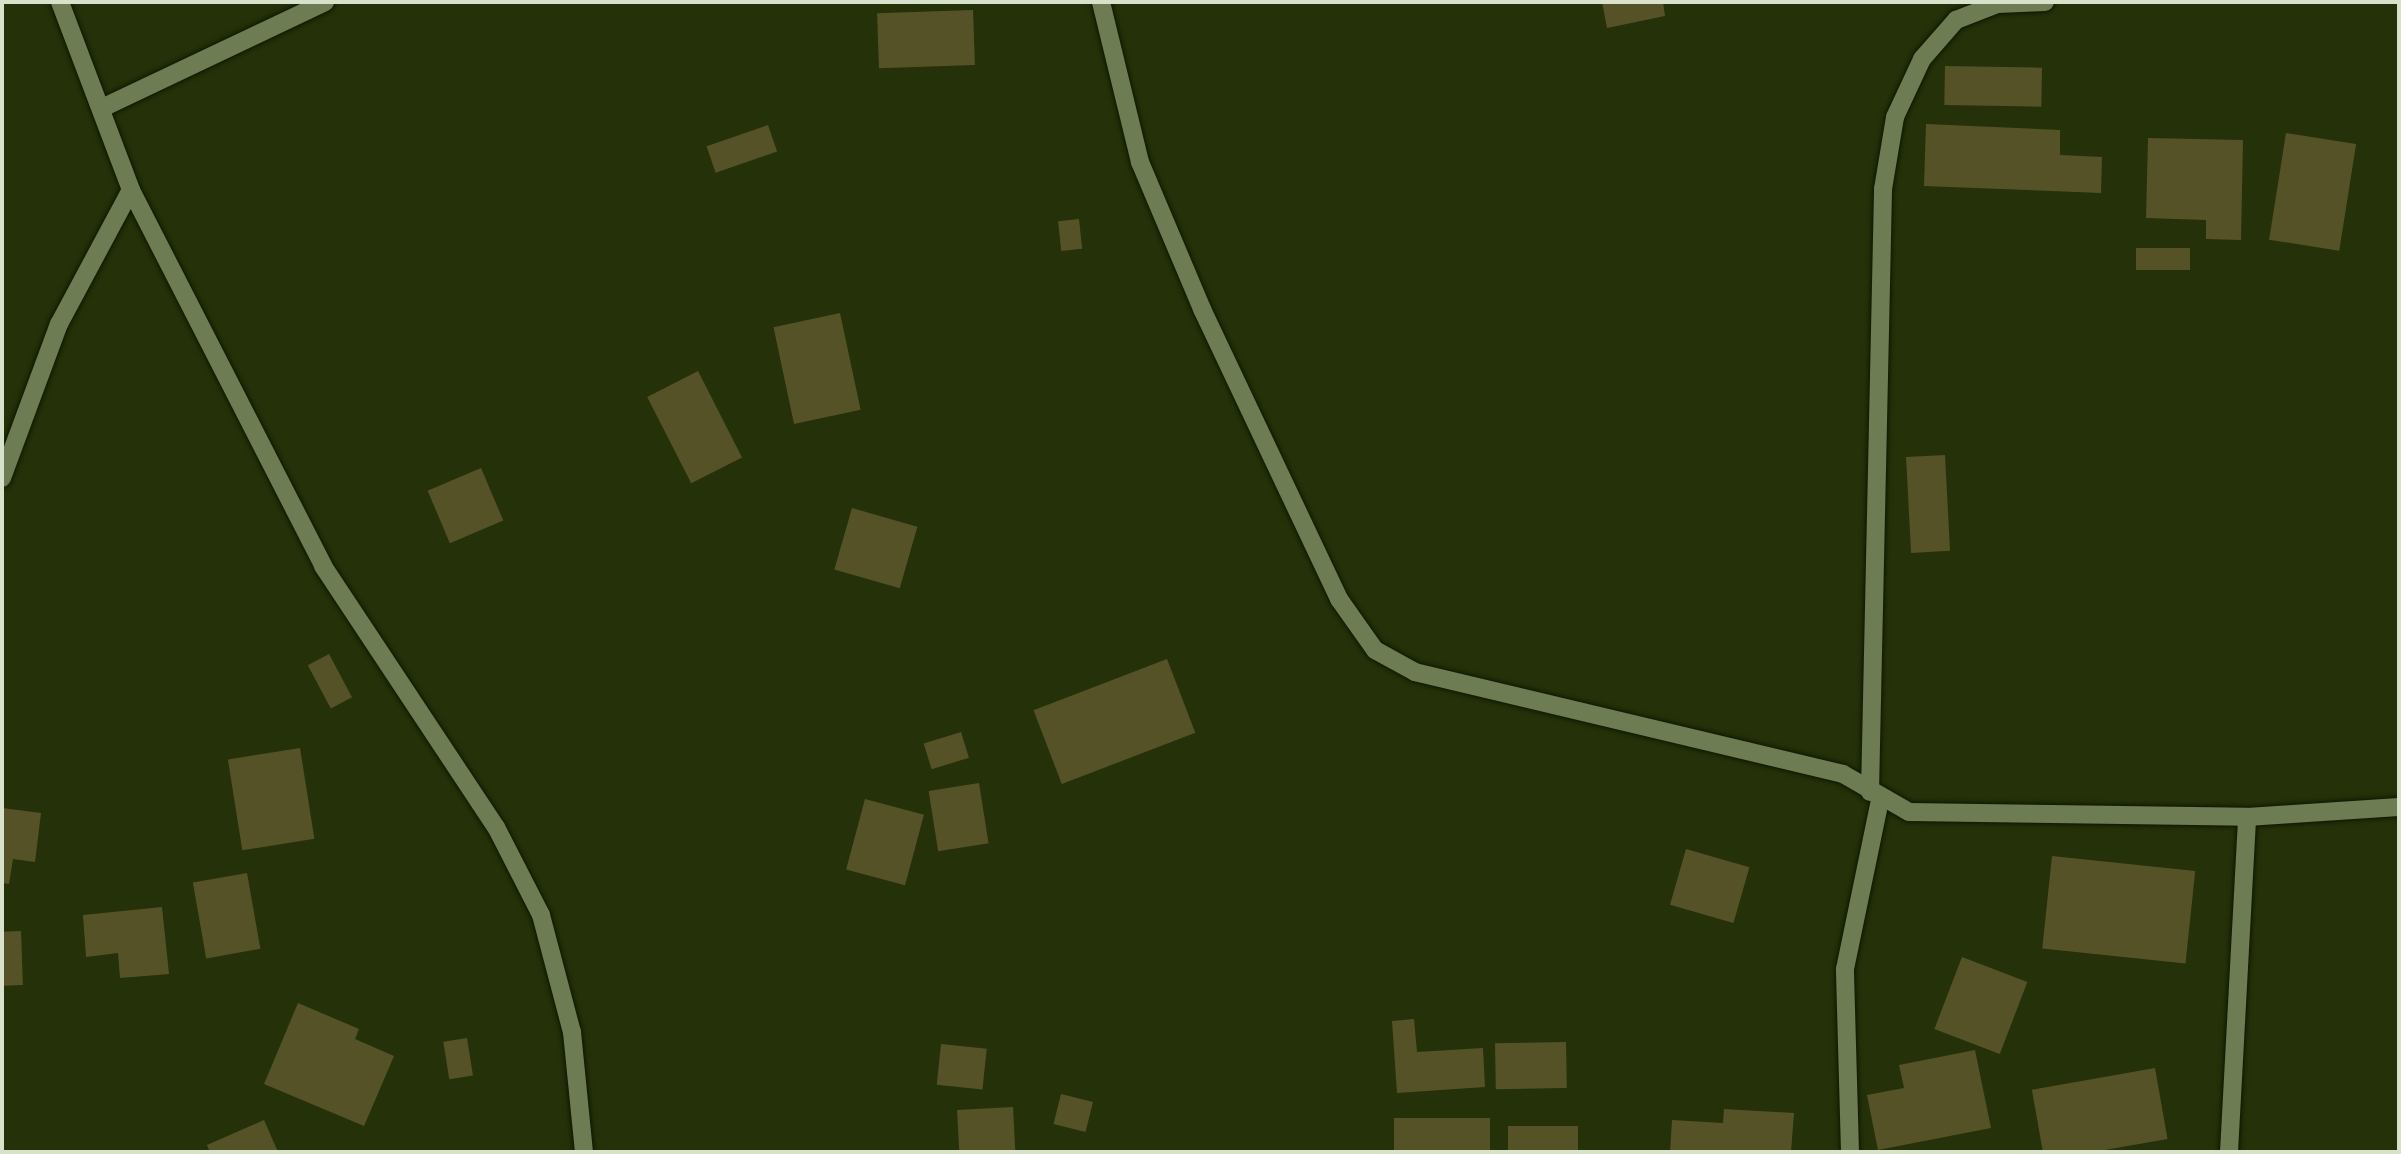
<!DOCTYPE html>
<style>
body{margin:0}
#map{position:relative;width:2401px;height:1154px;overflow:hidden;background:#253109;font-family:"Noto Sans",sans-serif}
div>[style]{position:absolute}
.building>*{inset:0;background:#565228;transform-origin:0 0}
.roads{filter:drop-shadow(0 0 2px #0f1700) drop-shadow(0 0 2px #0f1700)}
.street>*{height:18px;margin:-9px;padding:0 9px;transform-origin:9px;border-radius:9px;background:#6e7c53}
span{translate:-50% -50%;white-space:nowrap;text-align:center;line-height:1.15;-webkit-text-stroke:5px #111607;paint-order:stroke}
.frame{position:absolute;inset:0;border:4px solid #d8e1ca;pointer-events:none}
</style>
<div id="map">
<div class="building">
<i style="clip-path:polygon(1602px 2px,1663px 2px,1665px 16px,1607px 28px)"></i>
<i style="left:973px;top:10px;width:55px;height:96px;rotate:88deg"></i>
<i style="left:1945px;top:66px;width:97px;height:39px;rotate:1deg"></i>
<i style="clip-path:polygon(1926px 124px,2060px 130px,2060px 155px,2102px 157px,2101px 193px,1924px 186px)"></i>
<i style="left:768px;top:125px;width:28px;height:65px;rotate:71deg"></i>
<i style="left:2286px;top:133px;width:71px;height:108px;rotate:9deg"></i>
<i style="clip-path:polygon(2148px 138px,2243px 140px,2241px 240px,2206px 239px,2206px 220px,2146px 218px)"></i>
<i style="left:1079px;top:219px;width:30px;height:21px;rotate:84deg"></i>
<i style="left:2136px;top:248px;width:54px;height:22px"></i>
<i style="left:840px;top:313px;width:99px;height:68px;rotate:78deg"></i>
<i style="left:698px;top:371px;width:97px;height:57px;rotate:63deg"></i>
<i style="left:1945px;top:455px;width:96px;height:39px;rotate:87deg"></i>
<i style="left:481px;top:468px;width:57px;height:58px;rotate:67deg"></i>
<i style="left:852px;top:508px;width:68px;height:64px;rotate:16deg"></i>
<i style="left:329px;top:654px;width:49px;height:24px;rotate:62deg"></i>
<i style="left:1167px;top:659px;width:79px;height:143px;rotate:69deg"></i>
<i style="left:961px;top:732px;width:27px;height:39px;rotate:73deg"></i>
<i style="left:300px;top:748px;width:92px;height:73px;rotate:81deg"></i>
<i style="left:979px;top:783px;width:61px;height:51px;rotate:81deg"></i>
<i style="left:865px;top:799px;width:61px;height:73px;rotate:15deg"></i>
<i style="clip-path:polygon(2px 808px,41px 813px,35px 862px,13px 859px,9px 884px,2px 883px)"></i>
<i style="left:1686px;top:849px;width:66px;height:58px;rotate:16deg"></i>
<i style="left:2052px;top:856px;width:144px;height:93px;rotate:6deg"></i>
<i style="left:247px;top:873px;width:77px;height:55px;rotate:80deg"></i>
<i style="clip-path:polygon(162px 907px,169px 974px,120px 978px,118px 953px,86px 957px,83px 915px)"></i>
<i style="left:21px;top:931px;width:54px;height:19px;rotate:88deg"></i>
<i style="left:1962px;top:957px;width:70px;height:77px;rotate:21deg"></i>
<i style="clip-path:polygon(298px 1003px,359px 1029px,355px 1039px,394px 1056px,364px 1126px,264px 1084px)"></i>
<i style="clip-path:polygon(1414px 1019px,1417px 1052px,1483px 1048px,1485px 1087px,1397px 1093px,1392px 1021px)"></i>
<i style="left:467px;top:1038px;width:38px;height:24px;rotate:81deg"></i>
<i style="left:1566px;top:1042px;width:46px;height:71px;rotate:89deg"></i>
<i style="left:941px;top:1044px;width:46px;height:41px;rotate:6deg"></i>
<i style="clip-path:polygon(1975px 1050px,1991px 1128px,1878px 1150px,1867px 1095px,1904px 1088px,1899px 1065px)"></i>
<i style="left:2155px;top:1068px;width:72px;height:125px;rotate:80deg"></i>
<i style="left:1061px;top:1094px;width:33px;height:31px;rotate:14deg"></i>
<i style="left:1013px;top:1107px;width:45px;height:56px;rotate:87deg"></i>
<i style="clip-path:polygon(1724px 1109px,1794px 1113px,1791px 1152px,1670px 1152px,1672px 1120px,1723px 1123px)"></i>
<i style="left:1394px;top:1118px;width:96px;height:34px"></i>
<i style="clip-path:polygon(264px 1120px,278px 1152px,210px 1152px,207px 1145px)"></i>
<i style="left:1578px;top:1126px;width:26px;height:70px;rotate:90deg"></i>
</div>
<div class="roads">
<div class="street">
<i style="left:60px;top:2px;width:201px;rotate:69.3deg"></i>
<i style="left:131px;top:190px;width:422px;rotate:62.9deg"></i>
<i style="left:323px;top:566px;width:313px;rotate:56.5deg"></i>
<i style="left:496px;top:827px;width:99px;rotate:62.9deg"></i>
<i style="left:541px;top:915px;width:121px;rotate:75.2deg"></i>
<i style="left:572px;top:1032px;width:121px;rotate:84.3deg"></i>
<i style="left:1101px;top:2px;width:165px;rotate:76.3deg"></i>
<i style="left:1140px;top:162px;width:160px;rotate:67.1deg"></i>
<i style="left:1202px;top:309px;width:321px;rotate:64.7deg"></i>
<i style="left:1339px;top:599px;width:62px;rotate:54.8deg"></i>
<i style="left:1375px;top:650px;width:46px;rotate:28.8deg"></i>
<i style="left:1415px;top:672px;width:440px;rotate:13.4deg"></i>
<i style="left:1843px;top:774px;width:76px;rotate:29.9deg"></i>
<i style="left:1909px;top:812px;width:338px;rotate:0.8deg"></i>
<i style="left:2247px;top:817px;width:152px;rotate:-3.8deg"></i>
<i style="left:102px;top:108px;width:247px;rotate:-25.4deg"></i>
<i style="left:2px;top:478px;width:164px;rotate:-69.7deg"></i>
<i style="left:59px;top:324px;width:152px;rotate:-61.8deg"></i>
<i style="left:1870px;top:792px;width:603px;rotate:-88.76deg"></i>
<i style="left:1883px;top:189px;width:73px;rotate:-80.5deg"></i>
<i style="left:1895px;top:117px;width:64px;rotate:-65deg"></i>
<i style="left:1922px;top:59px;width:52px;rotate:-48.9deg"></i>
<i style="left:1956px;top:20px;width:44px;rotate:-21.3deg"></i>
<i style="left:1997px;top:4px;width:48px;rotate:-2.4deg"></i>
<i style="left:1850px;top:1152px;width:183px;rotate:-91.6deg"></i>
<i style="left:1845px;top:969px;width:173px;rotate:-78.3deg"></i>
<i style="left:2229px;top:1152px;width:335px;rotate:-86.9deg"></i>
</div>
</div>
<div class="frame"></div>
</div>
